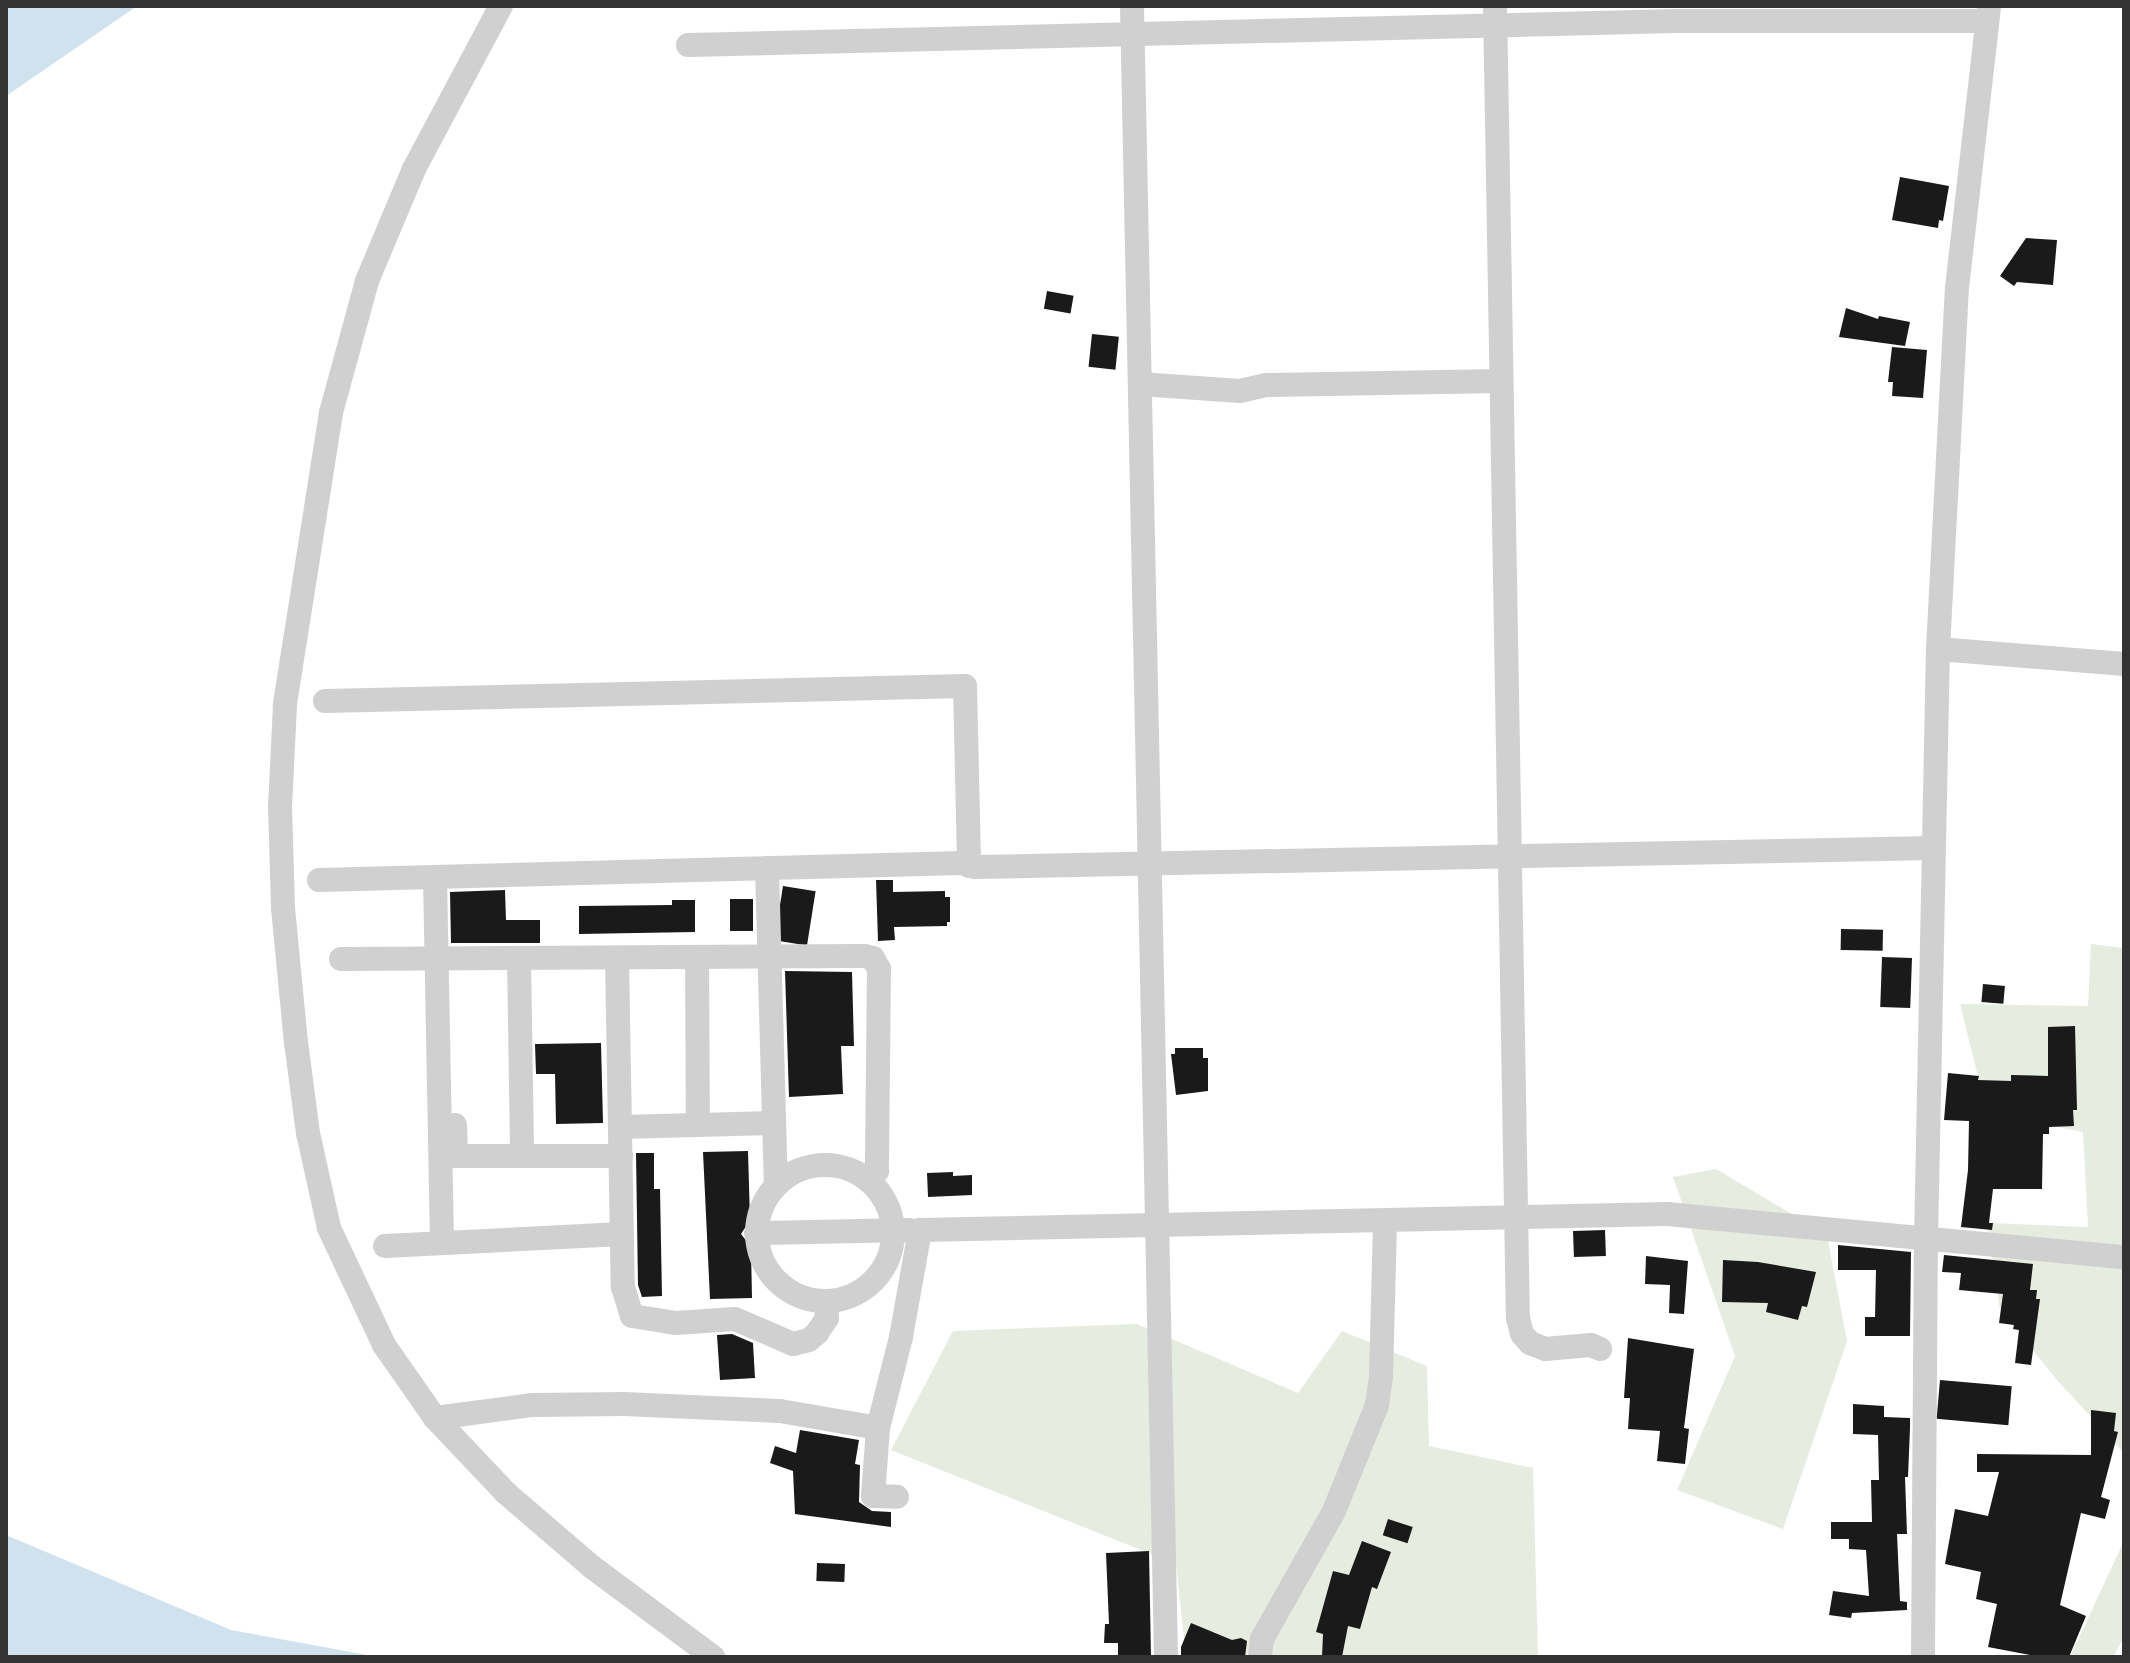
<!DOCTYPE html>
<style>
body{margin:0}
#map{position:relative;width:2130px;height:1663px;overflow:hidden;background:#fff;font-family:"PT Sans Narrow",sans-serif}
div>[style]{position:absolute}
.green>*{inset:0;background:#e6ecdf}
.water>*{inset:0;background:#cfe2ee}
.building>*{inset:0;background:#1a1a1a;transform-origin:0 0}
.minor>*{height:24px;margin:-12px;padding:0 12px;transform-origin:12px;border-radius:12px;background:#d0d0d0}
.minor>.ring{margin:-12px;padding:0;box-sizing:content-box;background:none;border:24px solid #d0d0d0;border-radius:50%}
span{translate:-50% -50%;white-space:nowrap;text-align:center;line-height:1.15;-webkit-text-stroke:8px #fff;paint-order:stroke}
.frame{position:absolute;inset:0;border:8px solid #333;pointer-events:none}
</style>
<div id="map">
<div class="green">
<i style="clip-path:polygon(2091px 944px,2124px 948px,2124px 1453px,2057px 1380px,2000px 1309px,1987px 1223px,2088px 1227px,2083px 1132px,1987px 1113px,1960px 1004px,2088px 1006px)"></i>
<i style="clip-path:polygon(1716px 1169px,1827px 1235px,1847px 1341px,1783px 1529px,1677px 1490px,1735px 1356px,1673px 1177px)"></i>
<i style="clip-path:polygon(1137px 1324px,1298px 1393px,1342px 1331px,1427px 1366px,1429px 1446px,1533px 1468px,1538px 1657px,1261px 1657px,1255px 1652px,1240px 1657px,1186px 1657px,1176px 1564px,891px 1450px,953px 1331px)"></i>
<i style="clip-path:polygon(2124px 1541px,2124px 1637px,2113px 1657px,2070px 1657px)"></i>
</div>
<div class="water">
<i style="clip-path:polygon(6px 6px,137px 6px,6px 96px)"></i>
<i style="clip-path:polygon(6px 1535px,231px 1630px,378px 1657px,6px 1657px)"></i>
</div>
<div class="building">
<i style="clip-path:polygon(1900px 177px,1949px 186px,1943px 221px,1939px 220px,1938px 228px,1892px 220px)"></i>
<i style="clip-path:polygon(2026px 238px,2057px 240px,2053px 285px,2017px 282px,2014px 286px,2000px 276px)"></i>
<i style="left:1047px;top:291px;width:27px;height:18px;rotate:10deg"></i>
<i style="clip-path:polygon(1846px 308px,1878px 319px,1879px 316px,1910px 322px,1905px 346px,1839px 337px)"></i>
<i style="left:1092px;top:334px;width:27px;height:33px;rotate:6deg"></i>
<i style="clip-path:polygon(1892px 347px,1927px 350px,1923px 398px,1892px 396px,1893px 382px,1888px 382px)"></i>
<i style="clip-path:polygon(876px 880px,893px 880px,893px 892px,945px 891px,945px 897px,950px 897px,950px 922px,947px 922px,947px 926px,894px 927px,895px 940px,878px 941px)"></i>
<i style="left:783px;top:886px;width:33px;height:55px;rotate:9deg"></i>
<i style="clip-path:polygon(505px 890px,506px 920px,540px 920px,540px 943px,451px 943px,450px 892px)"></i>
<i style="left:730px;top:899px;width:23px;height:32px"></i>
<i style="clip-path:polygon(672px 900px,695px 900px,695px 932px,579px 934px,579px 906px,672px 905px)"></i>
<i style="left:1841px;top:929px;width:42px;height:21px;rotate:1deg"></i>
<i style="left:1882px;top:957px;width:30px;height:50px;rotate:2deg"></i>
<i style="clip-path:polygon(785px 971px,852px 972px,854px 1046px,841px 1046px,843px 1094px,789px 1097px)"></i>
<i style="left:1983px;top:984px;width:22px;height:18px;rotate:5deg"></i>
<i style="clip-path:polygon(2075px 1026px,2077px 1110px,2073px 1110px,2074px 1126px,2049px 1127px,2049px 1134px,2043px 1134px,2042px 1189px,1993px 1189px,1989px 1223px,1993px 1223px,1992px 1230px,1961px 1227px,1968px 1170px,1969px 1121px,1944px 1120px,1948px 1073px,1979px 1076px,1978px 1080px,2011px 1081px,2011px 1075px,2048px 1076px,2048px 1027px)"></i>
<i style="clip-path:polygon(601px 1043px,603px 1123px,556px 1124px,555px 1074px,536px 1074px,535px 1044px)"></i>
<i style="clip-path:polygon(1175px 1048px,1203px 1048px,1203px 1058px,1208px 1058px,1208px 1091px,1176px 1095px,1171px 1054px,1175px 1054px)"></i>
<i style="clip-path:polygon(748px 1151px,750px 1220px,741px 1234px,751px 1247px,752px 1298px,710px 1299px,703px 1152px)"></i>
<i style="clip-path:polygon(636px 1153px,654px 1153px,654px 1189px,660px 1189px,662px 1296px,642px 1297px,638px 1285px)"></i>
<i style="clip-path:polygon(953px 1172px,953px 1176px,972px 1175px,972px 1195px,928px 1197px,927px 1173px)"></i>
<i style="left:1605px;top:1230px;width:26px;height:32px;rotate:88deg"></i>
<i style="clip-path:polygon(1838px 1245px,1911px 1252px,1910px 1336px,1865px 1336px,1865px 1317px,1875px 1317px,1876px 1270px,1838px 1270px)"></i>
<i style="clip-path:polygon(1944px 1255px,2033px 1264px,2030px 1290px,2037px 1290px,2036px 1299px,2040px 1299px,2031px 1365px,2015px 1363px,2019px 1330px,2013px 1329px,2014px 1325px,1999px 1323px,2003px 1294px,1959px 1290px,1961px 1273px,1942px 1272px)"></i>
<i style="clip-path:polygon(1646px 1256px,1688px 1261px,1684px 1314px,1669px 1313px,1670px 1285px,1645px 1284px)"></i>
<i style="clip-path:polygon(1723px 1260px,1758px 1262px,1816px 1272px,1807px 1307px,1802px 1306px,1798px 1320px,1766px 1312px,1768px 1303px,1722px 1302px)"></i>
<i style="clip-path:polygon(732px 1334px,753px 1343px,755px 1378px,720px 1380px,717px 1335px)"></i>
<i style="clip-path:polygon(1628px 1338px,1694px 1349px,1684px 1428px,1689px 1429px,1685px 1464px,1657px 1461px,1660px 1431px,1628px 1429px,1630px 1398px,1624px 1398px)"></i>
<i style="left:1940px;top:1380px;width:72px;height:39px;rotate:5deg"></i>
<i style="clip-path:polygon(1853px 1404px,1884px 1406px,1884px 1417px,1910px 1418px,1910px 1428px,1908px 1477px,1905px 1477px,1907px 1534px,1897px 1534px,1900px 1601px,1907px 1602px,1907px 1610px,1852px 1613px,1851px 1618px,1829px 1615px,1833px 1591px,1869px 1596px,1866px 1550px,1849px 1549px,1849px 1539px,1831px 1539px,1831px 1522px,1872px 1522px,1871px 1480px,1879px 1480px,1878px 1435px,1853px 1434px)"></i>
<i style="clip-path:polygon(2091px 1410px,2116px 1413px,2114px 1431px,2118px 1432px,2101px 1497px,2110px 1500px,2105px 1519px,2081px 1513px,2060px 1605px,2086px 1616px,2069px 1657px,2040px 1657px,1988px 1647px,1997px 1604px,1976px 1599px,1981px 1572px,1945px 1564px,1955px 1509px,1988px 1516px,1999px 1472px,1977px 1472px,1977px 1454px,2091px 1455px)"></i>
<i style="clip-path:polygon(800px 1430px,859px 1440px,855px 1464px,860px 1465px,859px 1502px,872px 1511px,891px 1512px,891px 1527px,795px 1514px,793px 1471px,770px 1463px,775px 1446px,796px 1453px)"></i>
<i style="left:1388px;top:1519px;width:26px;height:17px;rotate:18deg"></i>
<i style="clip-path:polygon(1362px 1541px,1391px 1552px,1377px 1589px,1372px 1587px,1360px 1629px,1348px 1626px,1342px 1657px,1322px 1657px,1323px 1634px,1316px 1632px,1333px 1571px,1349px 1575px)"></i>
<i style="clip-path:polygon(1149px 1551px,1151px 1657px,1118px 1657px,1118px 1643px,1104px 1643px,1105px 1624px,1109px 1624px,1106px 1553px)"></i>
<i style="left:817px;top:1563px;width:28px;height:18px;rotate:2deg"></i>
<i style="clip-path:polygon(1191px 1623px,1232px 1640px,1241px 1638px,1247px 1641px,1245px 1657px,1181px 1657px,1181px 1647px)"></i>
</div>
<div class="minor">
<i style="left:501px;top:6px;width:185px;rotate:118.1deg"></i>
<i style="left:414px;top:169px;width:121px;rotate:112.8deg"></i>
<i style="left:367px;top:281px;width:137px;rotate:105.3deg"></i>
<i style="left:331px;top:413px;width:296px;rotate:99deg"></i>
<i style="left:285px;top:705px;width:101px;rotate:92.8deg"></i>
<i style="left:280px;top:806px;width:102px;rotate:88.3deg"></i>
<i style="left:283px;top:908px;width:135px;rotate:84.5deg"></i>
<i style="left:296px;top:1042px;width:92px;rotate:82.5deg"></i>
<i style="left:308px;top:1133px;width:97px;rotate:77.5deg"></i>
<i style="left:329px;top:1228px;width:129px;rotate:64.8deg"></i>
<i style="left:384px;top:1345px;width:89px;rotate:55.1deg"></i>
<i style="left:435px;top:1418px;width:103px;rotate:46.6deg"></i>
<i style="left:506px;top:1493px;width:113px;rotate:40.7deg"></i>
<i style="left:592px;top:1567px;width:151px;rotate:36.6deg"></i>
<i style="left:1132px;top:6px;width:1651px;rotate:88.82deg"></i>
<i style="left:1495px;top:6px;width:1312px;rotate:89deg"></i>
<i style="left:1518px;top:1318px;width:16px;rotate:76deg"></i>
<i style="left:1522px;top:1334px;width:12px;rotate:48deg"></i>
<i style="left:1530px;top:1343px;width:16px;rotate:22deg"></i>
<i style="left:1545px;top:1349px;width:46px;rotate:-5deg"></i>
<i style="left:1591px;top:1345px;width:10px;rotate:24deg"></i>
<i style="left:688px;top:45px;width:988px;rotate:-1.39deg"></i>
<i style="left:1676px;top:21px;width:310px"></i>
<i style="left:1140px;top:384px;width:100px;rotate:4deg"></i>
<i style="left:1240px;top:391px;width:28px;rotate:-13deg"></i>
<i style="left:1267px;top:385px;width:234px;rotate:-1deg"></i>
<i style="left:1938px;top:649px;width:187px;rotate:4.6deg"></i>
<i style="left:325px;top:701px;width:640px;rotate:-1.34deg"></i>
<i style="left:965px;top:686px;width:180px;rotate:88.7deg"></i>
<i style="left:767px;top:868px;width:316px;rotate:88.4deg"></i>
<i style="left:435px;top:877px;width:364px;rotate:88.9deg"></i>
<i style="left:319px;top:880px;width:643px;rotate:-1.51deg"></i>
<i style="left:962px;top:863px;width:14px;rotate:17deg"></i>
<i style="left:975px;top:867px;width:959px;rotate:-1.14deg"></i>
<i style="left:697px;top:957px;width:168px;rotate:89.7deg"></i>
<i style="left:617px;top:958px;width:329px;rotate:89deg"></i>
<i style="left:623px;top:1287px;width:30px;rotate:73deg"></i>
<i style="left:632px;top:1316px;width:45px;rotate:9deg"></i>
<i style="left:676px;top:1323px;width:59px;rotate:-3.9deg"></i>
<i style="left:735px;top:1319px;width:63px;rotate:23.3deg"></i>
<i style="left:793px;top:1344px;width:16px;rotate:-14deg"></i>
<i style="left:809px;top:1340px;width:11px;rotate:-41deg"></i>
<i style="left:817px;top:1333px;width:18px;rotate:-56deg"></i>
<i style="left:827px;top:1318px;width:16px;rotate:-94deg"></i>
<i style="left:341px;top:959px;width:523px;rotate:-0.33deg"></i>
<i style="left:864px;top:956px;width:9px;rotate:13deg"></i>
<i style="left:873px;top:958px;width:13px;rotate:61deg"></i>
<i style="left:879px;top:969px;width:202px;rotate:90.6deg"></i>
<i style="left:877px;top:1171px;width:13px;rotate:129deg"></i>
<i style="left:519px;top:959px;width:197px;rotate:89.1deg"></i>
<i style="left:455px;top:1125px;width:31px;rotate:88deg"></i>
<i style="left:456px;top:1156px;width:165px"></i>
<i style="left:621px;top:1127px;width:152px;rotate:-1.5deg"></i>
<i class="ring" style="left:757px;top:1165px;width:112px;height:112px"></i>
<i style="left:756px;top:1233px;width:153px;rotate:-1.1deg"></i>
<i style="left:385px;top:1246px;width:237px;rotate:-2.9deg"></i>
<i style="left:435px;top:1418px;width:99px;rotate:-7.6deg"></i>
<i style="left:533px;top:1405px;width:91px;rotate:-0.6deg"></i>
<i style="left:624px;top:1404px;width:156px;rotate:2.6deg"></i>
<i style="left:780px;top:1411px;width:99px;rotate:9.8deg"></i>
<i style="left:878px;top:1428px;width:94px;rotate:-75.8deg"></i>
<i style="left:901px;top:1337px;width:109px;rotate:-79.9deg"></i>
<i style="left:920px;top:1230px;width:747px;rotate:-1.23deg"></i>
<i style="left:1667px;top:1214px;width:459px;rotate:5.4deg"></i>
<i style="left:878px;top:1428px;width:68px;rotate:94.2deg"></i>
<i style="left:873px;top:1496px;width:24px;rotate:2deg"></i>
<i style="left:1260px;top:1657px;width:18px;rotate:-84deg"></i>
<i style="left:1262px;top:1639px;width:147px;rotate:-60.6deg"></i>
<i style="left:1334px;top:1511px;width:114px;rotate:-67.9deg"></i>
<i style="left:1377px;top:1405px;width:29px;rotate:-82deg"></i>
<i style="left:1381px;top:1376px;width:154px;rotate:-88.5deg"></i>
<i style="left:1923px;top:1657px;width:417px;rotate:-89.6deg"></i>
<i style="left:1926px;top:1240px;width:591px;rotate:-88.84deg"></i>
<i style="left:1938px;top:649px;width:361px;rotate:-87deg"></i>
<i style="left:1957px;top:288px;width:284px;rotate:-83.5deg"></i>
</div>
<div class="frame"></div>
</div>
